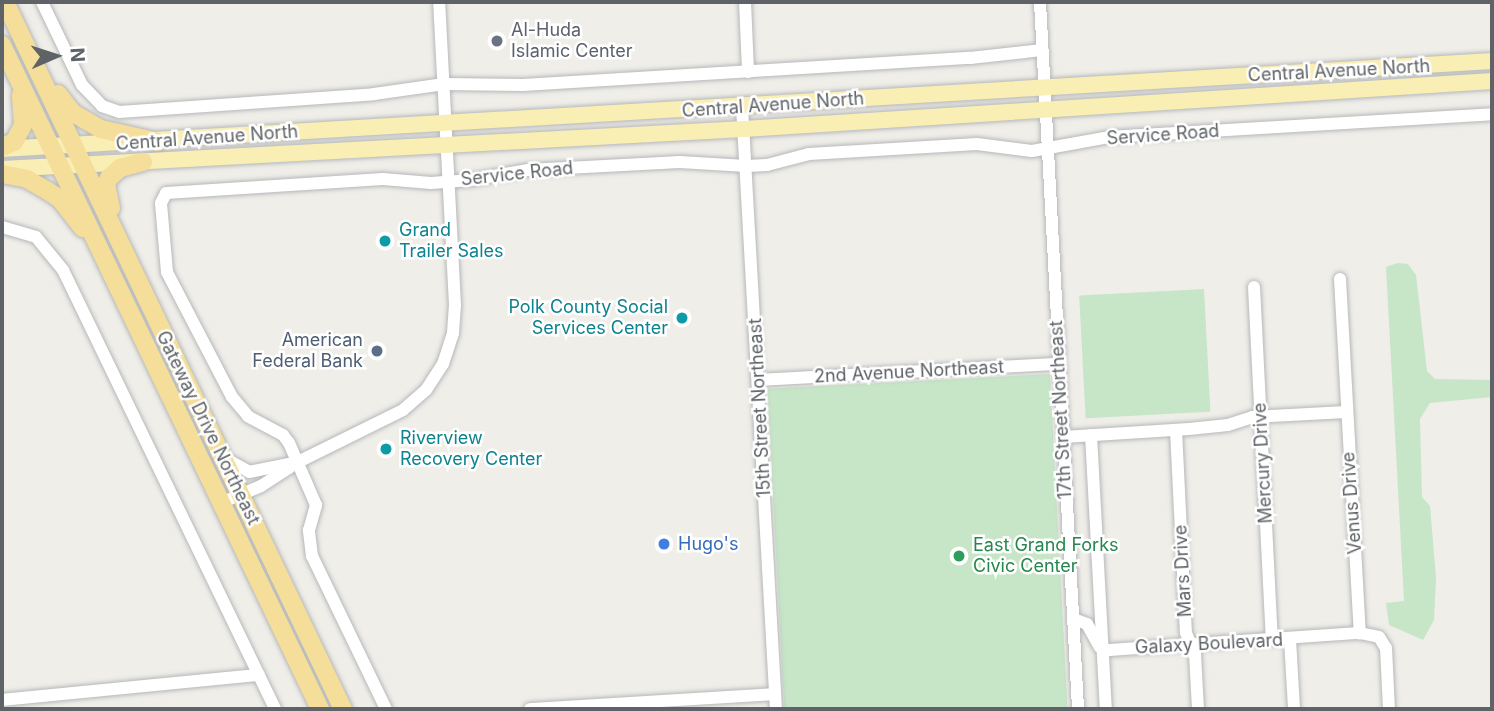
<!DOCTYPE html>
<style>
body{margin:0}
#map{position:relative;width:1494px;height:711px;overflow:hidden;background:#f0eee8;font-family:Inter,sans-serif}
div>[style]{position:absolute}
.green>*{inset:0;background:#c7e5c7;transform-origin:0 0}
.roads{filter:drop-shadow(0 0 2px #b5b8bb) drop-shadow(0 0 2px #b5b8bb)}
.minor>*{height:12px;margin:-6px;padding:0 6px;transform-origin:6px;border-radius:6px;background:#fff}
.major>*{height:16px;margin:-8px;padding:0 8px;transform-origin:8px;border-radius:8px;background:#f9eeb4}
.highway>*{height:18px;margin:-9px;padding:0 9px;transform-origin:9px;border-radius:9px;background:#f5de9a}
.dots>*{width:19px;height:19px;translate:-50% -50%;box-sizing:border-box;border:4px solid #fff;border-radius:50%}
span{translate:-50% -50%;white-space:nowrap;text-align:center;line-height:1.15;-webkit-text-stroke:5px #fff;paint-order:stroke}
.worship-label{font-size:18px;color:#5b616d}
.left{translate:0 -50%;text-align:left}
.street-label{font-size:18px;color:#5f6367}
.culture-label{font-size:18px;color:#0d838f}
.right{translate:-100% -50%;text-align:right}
.service-label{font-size:18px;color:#4e5e75}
.shop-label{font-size:18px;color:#366cbe}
.leisure-label{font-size:18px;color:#27864d}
.frame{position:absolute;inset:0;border:4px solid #5f6367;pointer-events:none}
.north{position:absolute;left:21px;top:21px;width:70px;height:70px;-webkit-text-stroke:5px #fff;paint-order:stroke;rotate:87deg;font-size:19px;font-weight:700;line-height:28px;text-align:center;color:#5f6367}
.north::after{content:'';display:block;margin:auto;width:24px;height:32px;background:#5f6367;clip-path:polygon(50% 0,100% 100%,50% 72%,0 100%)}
</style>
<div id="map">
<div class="green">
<i style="clip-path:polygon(1398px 263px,1408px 264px,1416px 275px,1427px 371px,1435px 379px,1492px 380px,1492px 397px,1430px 403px,1420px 419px,1422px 497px,1430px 506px,1436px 578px,1434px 620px,1423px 640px,1389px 625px,1386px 603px,1404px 601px,1386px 267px)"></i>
<i style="left:1204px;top:289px;width:123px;height:125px;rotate:87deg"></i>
<i style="left:1050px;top:374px;width:336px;height:283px;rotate:87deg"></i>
</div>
<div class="roads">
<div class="minor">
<i style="left:42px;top:2px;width:92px;rotate:64.3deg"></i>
<i style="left:82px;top:85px;width:29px;rotate:46deg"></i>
<i style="left:102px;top:106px;width:18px;rotate:19deg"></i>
<i style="left:119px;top:112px;width:256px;rotate:-4deg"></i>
<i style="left:374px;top:94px;width:71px;rotate:-8.1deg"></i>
<i style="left:444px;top:84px;width:79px;rotate:0.7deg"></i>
<i style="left:523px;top:85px;width:448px;rotate:-3.5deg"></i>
<i style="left:970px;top:58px;width:73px;rotate:-6.3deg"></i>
<i style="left:745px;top:2px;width:70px;rotate:87.5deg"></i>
<i style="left:1040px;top:2px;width:708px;rotate:86.92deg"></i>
<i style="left:742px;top:107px;width:603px;rotate:86.77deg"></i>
<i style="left:2px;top:227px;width:35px;rotate:16deg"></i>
<i style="left:36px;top:237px;width:43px;rotate:50.7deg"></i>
<i style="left:63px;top:270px;width:488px;rotate:64.2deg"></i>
<i style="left:1340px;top:279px;width:355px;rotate:86.8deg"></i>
<i style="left:1360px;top:633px;width:19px;rotate:12deg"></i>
<i style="left:1379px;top:637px;width:13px;rotate:58deg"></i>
<i style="left:1386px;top:648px;width:61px;rotate:87.2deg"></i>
<i style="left:1254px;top:287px;width:353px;rotate:87.1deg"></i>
<i style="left:759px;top:380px;width:299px;rotate:-3.1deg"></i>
<i style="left:1176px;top:430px;width:203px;rotate:87.2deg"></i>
<i style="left:1186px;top:633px;width:23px;rotate:67deg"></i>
<i style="left:1195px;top:654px;width:55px;rotate:86.9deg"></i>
<i style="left:1091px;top:435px;width:274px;rotate:86.9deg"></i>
<i style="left:1063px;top:437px;width:126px;rotate:-3.6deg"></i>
<i style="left:1189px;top:429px;width:39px;rotate:-6deg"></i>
<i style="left:1228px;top:425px;width:25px;rotate:-18deg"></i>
<i style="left:1252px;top:417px;width:94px;rotate:-3deg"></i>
<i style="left:226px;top:459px;width:26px;rotate:29deg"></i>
<i style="left:249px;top:472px;width:50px;rotate:-11.5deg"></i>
<i style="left:298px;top:462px;width:117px;rotate:-26.3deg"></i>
<i style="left:403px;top:410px;width:30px;rotate:-41deg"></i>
<i style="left:426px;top:390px;width:31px;rotate:-57deg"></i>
<i style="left:443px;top:364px;width:33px;rotate:-72deg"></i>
<i style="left:453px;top:333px;width:28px;rotate:-86deg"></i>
<i style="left:455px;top:305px;width:303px;rotate:-93deg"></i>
<i style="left:223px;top:502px;width:41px;rotate:-22.8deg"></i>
<i style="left:261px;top:486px;width:35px;rotate:-33deg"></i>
<i style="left:1074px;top:619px;width:14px;rotate:21deg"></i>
<i style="left:1087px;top:624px;width:26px;rotate:61deg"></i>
<i style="left:1100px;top:647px;width:9px;rotate:21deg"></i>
<i style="left:1108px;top:650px;width:253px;rotate:-3.9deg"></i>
<i style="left:1290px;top:639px;width:70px;rotate:86.7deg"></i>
<i style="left:2px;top:700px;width:258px;rotate:-5.6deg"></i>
<i style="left:386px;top:709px;width:170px;rotate:-115.8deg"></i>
<i style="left:312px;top:556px;width:26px;rotate:-97deg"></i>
<i style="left:309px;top:530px;width:26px;rotate:-74deg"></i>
<i style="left:316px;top:505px;width:68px;rotate:-113.5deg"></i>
<i style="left:289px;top:443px;width:10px;rotate:-127deg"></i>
<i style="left:283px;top:435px;width:40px;rotate:-152deg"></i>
<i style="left:248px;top:416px;width:25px;rotate:-130deg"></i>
<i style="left:232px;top:397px;width:141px;rotate:-117.5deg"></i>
<i style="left:167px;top:272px;width:69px;rotate:-95deg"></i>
<i style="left:161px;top:203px;width:11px;rotate:-63deg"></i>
<i style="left:166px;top:193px;width:217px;rotate:-3.7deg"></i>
<i style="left:383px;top:179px;width:48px;rotate:4.8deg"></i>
<i style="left:431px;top:183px;width:40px;rotate:-4.3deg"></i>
<i style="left:471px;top:180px;width:58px;rotate:-10deg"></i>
<i style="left:528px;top:170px;width:152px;rotate:-3deg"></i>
<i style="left:680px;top:162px;width:66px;rotate:3.5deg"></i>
<i style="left:746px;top:166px;width:21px;rotate:-3deg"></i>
<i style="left:767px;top:165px;width:43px;rotate:-14.7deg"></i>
<i style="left:809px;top:154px;width:168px;rotate:-3.4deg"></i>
<i style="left:977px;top:144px;width:55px;rotate:7.3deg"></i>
<i style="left:1032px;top:151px;width:78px;rotate:-10.3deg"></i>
<i style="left:1109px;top:137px;width:384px;rotate:-3.4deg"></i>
<i style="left:530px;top:709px;width:245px;rotate:-3.5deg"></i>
</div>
<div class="major">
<i style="left:2px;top:149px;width:1493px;rotate:-3.38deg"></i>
<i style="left:2px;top:169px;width:743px;rotate:-3.09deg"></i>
<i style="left:744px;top:129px;width:750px;rotate:-3.67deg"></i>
</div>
<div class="highway">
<i style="left:5px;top:2px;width:784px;rotate:64.45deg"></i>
<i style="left:2px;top:45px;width:736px;rotate:64.41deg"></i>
<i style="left:58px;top:94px;width:24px;rotate:52deg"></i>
<i style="left:73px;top:113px;width:32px;rotate:30deg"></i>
<i style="left:101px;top:129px;width:58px;rotate:12.8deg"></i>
<i style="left:2px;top:147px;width:13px;rotate:-23deg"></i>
<i style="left:14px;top:142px;width:19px;rotate:-62deg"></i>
<i style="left:23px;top:125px;width:30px;rotate:-94deg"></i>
<i style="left:2px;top:174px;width:25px;rotate:11deg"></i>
<i style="left:27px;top:179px;width:24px;rotate:30deg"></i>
<i style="left:48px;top:191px;width:14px;rotate:34deg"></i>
<i style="left:60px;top:199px;width:37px;rotate:52deg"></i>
<i style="left:111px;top:208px;width:24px;rotate:-102deg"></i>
<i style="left:106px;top:185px;width:8px;rotate:-67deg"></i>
<i style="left:109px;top:178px;width:15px;rotate:-42deg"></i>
<i style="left:120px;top:168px;width:24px;rotate:-15deg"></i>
</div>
</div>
<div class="dots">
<i style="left:497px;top:41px;background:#6b7280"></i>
<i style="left:385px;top:241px;background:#0f9aa8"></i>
<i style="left:682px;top:318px;background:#0f9aa8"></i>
<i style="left:377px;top:351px;background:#5c6f8a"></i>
<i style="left:386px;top:449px;background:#0f9aa8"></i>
<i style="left:664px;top:544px;background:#3f7fe0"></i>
<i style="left:959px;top:556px;background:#2e9e5b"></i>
</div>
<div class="worship-label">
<span class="left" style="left:511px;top:41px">Al-Huda<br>Islamic Center</span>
</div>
<div class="street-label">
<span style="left:1339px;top:71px;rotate:-3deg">Central Avenue North</span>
<span style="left:773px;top:105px;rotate:-4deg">Central Avenue North</span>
<span style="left:1163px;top:135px;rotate:-4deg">Service Road</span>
<span style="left:207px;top:138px;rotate:-4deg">Central Avenue North</span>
<span style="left:517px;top:174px;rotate:-6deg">Service Road</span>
<span style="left:909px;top:372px;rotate:-3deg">2nd Avenue Northeast</span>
<span style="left:760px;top:408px;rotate:-93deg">15th Street Northeast</span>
<span style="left:1061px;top:410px;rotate:-93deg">17th Street Northeast</span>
<span style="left:208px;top:428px;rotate:64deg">Gateway Drive Northeast</span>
<span style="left:1263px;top:463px;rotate:-93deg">Mercury Drive</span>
<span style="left:1352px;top:503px;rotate:-94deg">Venus Drive</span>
<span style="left:1183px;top:571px;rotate:-93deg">Mars Drive</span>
<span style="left:1209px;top:644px;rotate:-3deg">Galaxy Boulevard</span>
</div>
<div class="culture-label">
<span class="left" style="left:399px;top:241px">Grand<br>Trailer Sales</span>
<span class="right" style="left:668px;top:318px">Polk County Social<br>Services Center</span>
<span class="left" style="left:400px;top:449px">Riverview<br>Recovery Center</span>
</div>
<div class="service-label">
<span class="right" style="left:363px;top:351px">American<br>Federal Bank</span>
</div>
<div class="shop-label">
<span class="left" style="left:678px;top:544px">Hugo's</span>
</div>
<div class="leisure-label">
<span class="left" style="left:973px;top:556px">East Grand Forks<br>Civic Center</span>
</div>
<div class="frame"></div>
<div class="north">N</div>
</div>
